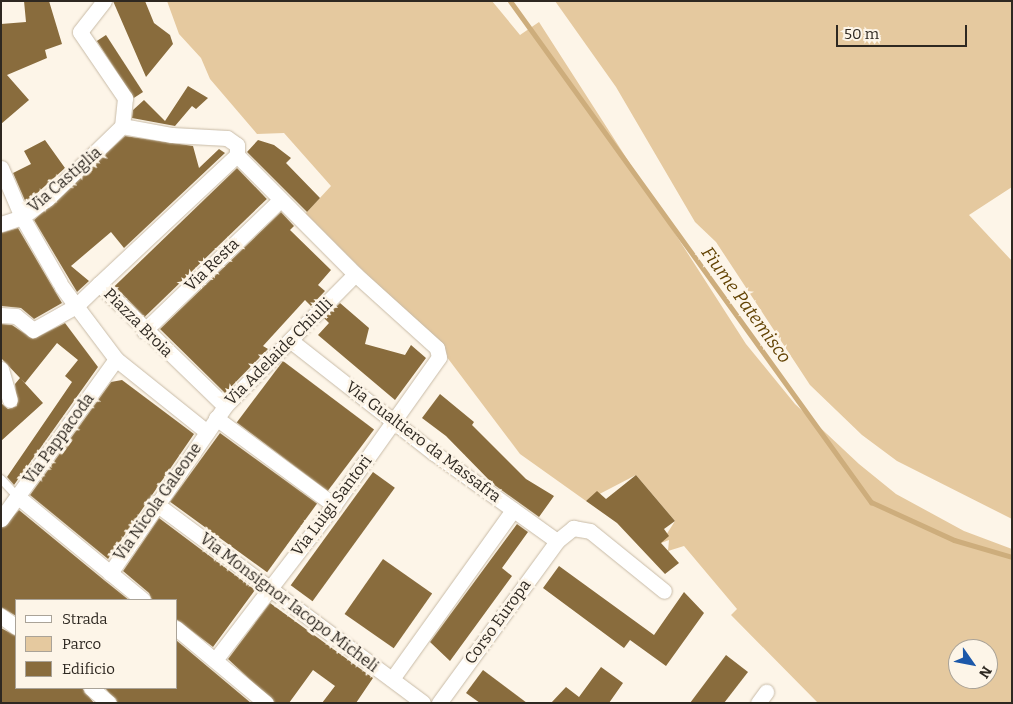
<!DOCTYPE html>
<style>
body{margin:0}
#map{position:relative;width:1013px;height:704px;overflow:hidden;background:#fdf5e8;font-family:Bitter,serif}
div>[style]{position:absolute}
.green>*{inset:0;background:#e5c99f}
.stream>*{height:5px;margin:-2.5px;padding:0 2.5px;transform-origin:2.5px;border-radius:2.5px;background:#cdad7c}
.building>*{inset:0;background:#896c3d;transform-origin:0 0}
.roads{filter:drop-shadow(0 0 1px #c8bba7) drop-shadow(0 0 1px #c8bba7)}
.service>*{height:8px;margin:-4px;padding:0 4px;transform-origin:4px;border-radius:4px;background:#fff}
.minor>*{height:15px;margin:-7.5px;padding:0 7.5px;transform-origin:7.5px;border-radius:7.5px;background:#fff}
span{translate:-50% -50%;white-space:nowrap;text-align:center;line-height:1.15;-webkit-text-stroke:5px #fdf5e8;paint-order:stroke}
.street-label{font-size:16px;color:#2e2821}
.water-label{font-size:18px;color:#624202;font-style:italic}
.frame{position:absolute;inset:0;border:2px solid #2e2821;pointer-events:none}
.legend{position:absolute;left:15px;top:599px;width:162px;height:90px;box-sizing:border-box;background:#fdf5e8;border:1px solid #aaa398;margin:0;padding:6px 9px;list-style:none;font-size:15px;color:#2e2821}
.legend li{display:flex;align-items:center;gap:10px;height:25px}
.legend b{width:25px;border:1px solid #aaa398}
.north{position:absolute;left:948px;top:639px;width:50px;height:50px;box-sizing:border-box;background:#fdf5e8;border:1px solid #aaa398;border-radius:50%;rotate:123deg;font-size:14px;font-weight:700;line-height:20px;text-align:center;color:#2e2821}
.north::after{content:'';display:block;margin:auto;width:18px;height:22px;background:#1c58a9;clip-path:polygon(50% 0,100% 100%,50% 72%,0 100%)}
.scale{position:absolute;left:836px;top:25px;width:131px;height:22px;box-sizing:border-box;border:2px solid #2e2821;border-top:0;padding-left:6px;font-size:15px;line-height:18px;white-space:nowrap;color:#2e2821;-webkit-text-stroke:4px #fdf5e8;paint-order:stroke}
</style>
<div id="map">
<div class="green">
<i style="clip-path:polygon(evenodd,167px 1px,492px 1px,520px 35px,539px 22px,746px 344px,795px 404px,859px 464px,896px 494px,964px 531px,1012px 549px,1012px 703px,818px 703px,731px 615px,737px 609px,684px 546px,668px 551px,669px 540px,661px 543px,675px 521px,636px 475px,586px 501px,520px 454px,434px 340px,305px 214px,331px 186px,284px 133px,257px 134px,210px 79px,201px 58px,179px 34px,167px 1px,958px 649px,988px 649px,988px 679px,958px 679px,958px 649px)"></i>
<i style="clip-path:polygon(555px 1px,1012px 1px,1012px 187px,969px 215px,1012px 261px,1012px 519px,897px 461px,862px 435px,810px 385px,716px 242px,695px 222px,616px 87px)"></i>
</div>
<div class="stream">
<i style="left:510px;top:1px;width:618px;rotate:54.23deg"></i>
<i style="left:871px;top:502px;width:91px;rotate:24.6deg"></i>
<i style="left:954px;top:540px;width:60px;rotate:16.3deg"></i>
</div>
<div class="building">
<i style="clip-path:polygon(24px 1px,49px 1px,62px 44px,45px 50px,47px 58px,7px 75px,29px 100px,1px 124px,1px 24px,26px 22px)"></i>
<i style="clip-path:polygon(113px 1px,145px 1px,154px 23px,170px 35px,173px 44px,146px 77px)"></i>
<i style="left:106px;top:35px;width:68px;height:11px;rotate:57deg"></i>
<i style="clip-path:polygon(188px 86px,208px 98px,196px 109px,192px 106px,175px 126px,132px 118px,133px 110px,144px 100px,165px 121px)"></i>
<i style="clip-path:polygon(125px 136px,193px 146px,199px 168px,219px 149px,225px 153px,124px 248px,111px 232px,71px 266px,89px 281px,77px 292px,34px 220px)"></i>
<i style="clip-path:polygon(45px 140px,65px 168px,26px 203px,13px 173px,31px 164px,24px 151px)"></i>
<i style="clip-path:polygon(258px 140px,274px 145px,291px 158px,286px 163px,320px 198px,307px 212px,247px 152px)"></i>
<i style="left:237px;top:168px;width:43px;height:170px;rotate:46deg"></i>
<i style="clip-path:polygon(281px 212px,294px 226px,290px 230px,331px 270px,318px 285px,325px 291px,311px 306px,305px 300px,263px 346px,268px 349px,225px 393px,160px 329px)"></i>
<i style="clip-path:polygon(18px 228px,62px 303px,34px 319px,21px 308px,1px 306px,1px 233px)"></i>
<i style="clip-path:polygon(340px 303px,369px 328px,365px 344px,405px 355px,411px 345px,426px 358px,395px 400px,318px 335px,329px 323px,324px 318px)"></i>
<i style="clip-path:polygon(65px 323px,98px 367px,14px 485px,7px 477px,72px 382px,65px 376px,78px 360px,57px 343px,25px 383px,21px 379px,43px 403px,1px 441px,1px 403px,8px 409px,17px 406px,15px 384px,20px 378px,1px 358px,1px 324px,12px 325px,33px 339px)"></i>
<i style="left:283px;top:361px;width:114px;height:77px;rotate:37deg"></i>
<i style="clip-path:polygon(122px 380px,194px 434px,108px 559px,30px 495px,111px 382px)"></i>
<i style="clip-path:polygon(440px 394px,474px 422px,472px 425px,526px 479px,554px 496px,539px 517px,493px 484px,446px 436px,422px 418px)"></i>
<i style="left:220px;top:433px;width:120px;height:85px;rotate:36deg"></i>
<i style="left:373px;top:472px;width:27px;height:140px;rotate:36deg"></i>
<i style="clip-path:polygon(636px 475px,675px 521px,664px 529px,669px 536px,661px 543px,679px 563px,665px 574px,617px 523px,586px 501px,597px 491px,606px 499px)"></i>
<i style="clip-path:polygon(19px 510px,104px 580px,129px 600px,16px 600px,16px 616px,1px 607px,1px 528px)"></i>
<i style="clip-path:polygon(159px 518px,255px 590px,213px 647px,176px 619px,176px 600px,152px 600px,149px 593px,123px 571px)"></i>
<i style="clip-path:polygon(517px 524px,528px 532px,502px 568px,512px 576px,450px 661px,430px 642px)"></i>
<i style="left:383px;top:559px;width:60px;height:67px;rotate:35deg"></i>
<i style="clip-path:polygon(559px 566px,654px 635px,684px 592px,704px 613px,666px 666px,630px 640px,624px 648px,543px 588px)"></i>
<i style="clip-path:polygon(270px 603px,373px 678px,356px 703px,322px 703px,335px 686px,313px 670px,289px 703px,275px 703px,228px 659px)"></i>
<i style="clip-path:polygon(1px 628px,16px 636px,16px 688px,82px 688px,94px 703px,1px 703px)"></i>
<i style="clip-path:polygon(176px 640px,251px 703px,118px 703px,105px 688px,176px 688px)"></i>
<i style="clip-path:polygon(726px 655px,748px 672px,724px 703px,690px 703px)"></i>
<i style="clip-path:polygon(601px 667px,623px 683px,609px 703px,551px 703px,566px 687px,579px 697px)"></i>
<i style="clip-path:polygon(483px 670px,527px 703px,480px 703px,466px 693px)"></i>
</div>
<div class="roads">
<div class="service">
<i style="left:1px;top:479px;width:23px;rotate:47deg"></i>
</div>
<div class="minor">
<i style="left:104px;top:1px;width:39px;rotate:128deg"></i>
<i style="left:80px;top:32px;width:80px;rotate:55.7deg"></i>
<i style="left:125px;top:98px;width:28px;rotate:96deg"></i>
<i style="left:122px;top:126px;width:51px;rotate:10.2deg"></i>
<i style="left:172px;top:135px;width:55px;rotate:3.1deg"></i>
<i style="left:227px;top:138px;width:12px;rotate:35deg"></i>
<i style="left:237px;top:145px;width:10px;rotate:90deg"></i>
<i style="left:1px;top:168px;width:53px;rotate:66.8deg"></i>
<i style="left:22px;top:217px;width:76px;rotate:60.1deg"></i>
<i style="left:1px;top:224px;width:22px;rotate:-18deg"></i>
<i style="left:22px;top:217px;width:31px;rotate:-36deg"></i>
<i style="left:47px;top:199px;width:105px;rotate:-44.2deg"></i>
<i style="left:99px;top:284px;width:189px;rotate:-43.1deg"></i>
<i style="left:1px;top:315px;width:15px;rotate:4deg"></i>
<i style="left:16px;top:316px;width:22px;rotate:39deg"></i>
<i style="left:33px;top:330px;width:49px;rotate:-29.2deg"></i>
<i style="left:76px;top:306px;width:24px;rotate:-126deg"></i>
<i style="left:144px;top:331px;width:189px;rotate:-43.9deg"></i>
<i style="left:291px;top:341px;width:182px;rotate:38.1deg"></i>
<i style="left:434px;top:453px;width:151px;rotate:35.6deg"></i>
<i style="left:1px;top:369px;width:32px;rotate:74deg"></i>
<i style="left:216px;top:418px;width:147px;rotate:36.4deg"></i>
<i style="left:207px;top:432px;width:117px;rotate:-141.3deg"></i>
<i style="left:116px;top:359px;width:66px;rotate:-127deg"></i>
<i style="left:76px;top:306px;width:32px;rotate:-44deg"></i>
<i style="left:99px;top:284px;width:175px;rotate:44.1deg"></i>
<i style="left:17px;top:496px;width:163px;rotate:39.5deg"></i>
<i style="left:155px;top:503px;width:334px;rotate:36.7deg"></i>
<i style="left:1px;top:519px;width:197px;rotate:-54.3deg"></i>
<i style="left:110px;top:573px;width:203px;rotate:-55.4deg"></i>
<i style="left:225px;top:406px;width:185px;rotate:-45.4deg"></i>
<i style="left:1px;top:616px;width:19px;rotate:36deg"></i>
<i style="left:176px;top:628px;width:117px;rotate:39.8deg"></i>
<i style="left:215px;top:660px;width:195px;rotate:-52.5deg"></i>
<i style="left:334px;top:505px;width:181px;rotate:-54.6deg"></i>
<i style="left:439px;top:357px;width:9px;rotate:-103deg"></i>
<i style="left:437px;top:348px;width:110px;rotate:-137.9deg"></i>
<i style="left:355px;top:274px;width:168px;rotate:-134.8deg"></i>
<i style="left:392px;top:679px;width:208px;rotate:-54.4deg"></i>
<i style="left:91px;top:688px;width:23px;rotate:40deg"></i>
<i style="left:439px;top:703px;width:200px;rotate:-53.9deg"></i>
<i style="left:557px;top:541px;width:21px;rotate:-39deg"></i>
<i style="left:573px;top:528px;width:17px;rotate:10deg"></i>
<i style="left:590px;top:531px;width:95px;rotate:39deg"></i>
<i style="left:758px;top:703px;width:14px;rotate:-54deg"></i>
</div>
</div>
<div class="street-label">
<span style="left:65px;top:180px;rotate:-41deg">Via Castiglia</span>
<span style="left:212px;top:265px;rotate:-44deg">Via Resta</span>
<span style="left:138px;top:323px;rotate:45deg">Piazza Broia</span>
<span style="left:279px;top:352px;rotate:-45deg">Via Adelaide Chiulli</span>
<span style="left:59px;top:439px;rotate:-54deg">Via Pappacoda</span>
<span style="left:423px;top:442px;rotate:37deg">Via Gualtiero da Massafra</span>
<span style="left:158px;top:502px;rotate:-55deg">Via Nicola Galeone</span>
<span style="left:332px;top:506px;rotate:-53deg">Via Luigi Santori</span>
<span style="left:289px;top:603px;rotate:37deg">Via Monsignor Iacopo Micheli</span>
<span style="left:498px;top:622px;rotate:-54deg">Corso Europa</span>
</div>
<div class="water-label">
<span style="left:746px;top:305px;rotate:54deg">Fiume Patemisco</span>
</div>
<div class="frame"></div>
<ul class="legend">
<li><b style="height:6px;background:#fff"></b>Strada</li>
<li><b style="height:14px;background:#e5c99f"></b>Parco</li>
<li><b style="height:14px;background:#896c3d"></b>Edificio</li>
</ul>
<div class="north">N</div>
<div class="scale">50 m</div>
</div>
